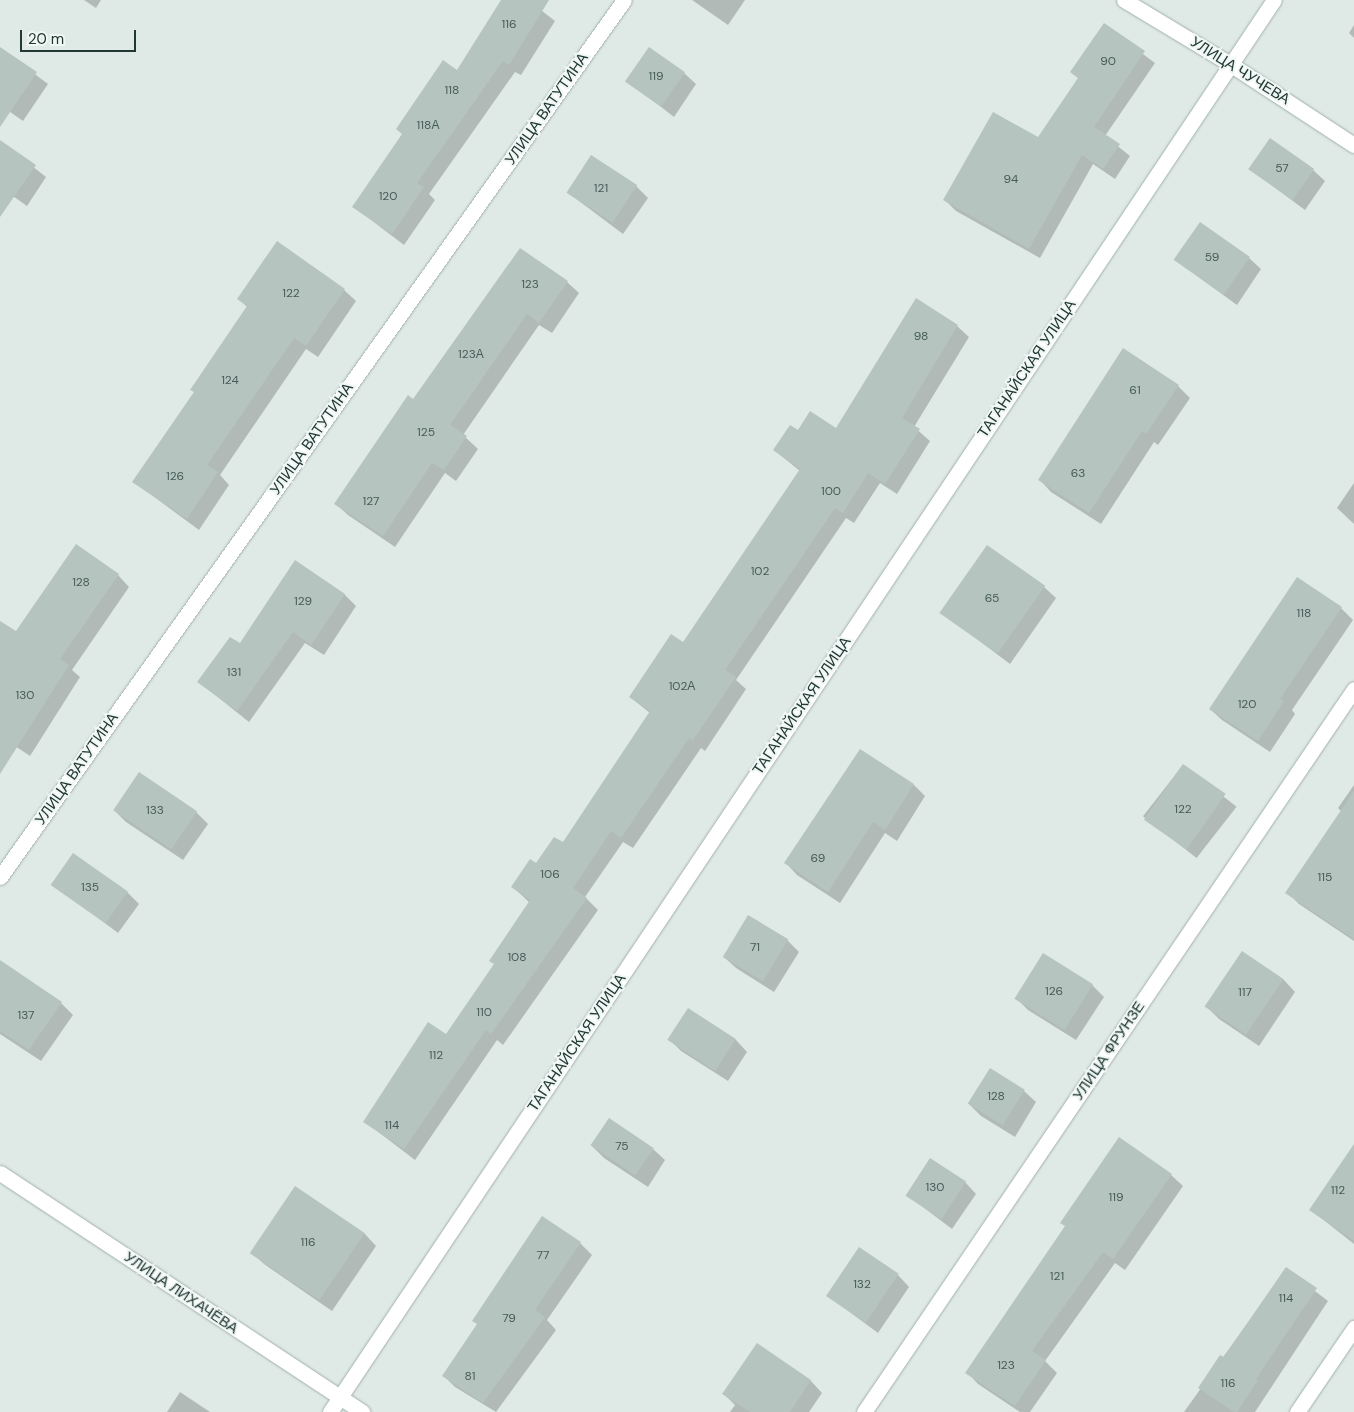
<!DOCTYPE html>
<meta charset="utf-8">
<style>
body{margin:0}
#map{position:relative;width:1354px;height:1412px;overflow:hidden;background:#dfe9e6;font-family:"DM Sans",sans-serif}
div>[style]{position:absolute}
.shadow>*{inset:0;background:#0003;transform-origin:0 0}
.building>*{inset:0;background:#b5c4bf;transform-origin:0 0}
.roads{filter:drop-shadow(0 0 1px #a2b0ad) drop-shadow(0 0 1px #a2b0ad)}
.street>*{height:15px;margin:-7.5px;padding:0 7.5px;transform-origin:7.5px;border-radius:7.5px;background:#fff}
span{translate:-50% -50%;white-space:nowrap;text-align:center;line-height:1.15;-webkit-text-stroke:4px #eff6f3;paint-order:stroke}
.number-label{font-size:12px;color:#465b57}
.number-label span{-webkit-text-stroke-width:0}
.street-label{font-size:15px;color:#213834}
.scale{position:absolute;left:20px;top:30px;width:116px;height:22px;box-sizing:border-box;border:2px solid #213834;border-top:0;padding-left:6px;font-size:15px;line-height:18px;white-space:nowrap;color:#213834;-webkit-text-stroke:4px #eff6f3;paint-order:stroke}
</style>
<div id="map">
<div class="shadow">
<i style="clip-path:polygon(84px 0,101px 0,96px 8px)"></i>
<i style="clip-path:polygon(503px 0,528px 0,555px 21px,521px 75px,515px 72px,429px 194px,435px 200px,404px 245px,354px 207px,457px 71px)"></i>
<i style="clip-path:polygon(692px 0,745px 0,728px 25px)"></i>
<i style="clip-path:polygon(1104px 25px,1155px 63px,1105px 136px,1130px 156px,1115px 179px,1093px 164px,1040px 258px,956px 211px,945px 200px,1039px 139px,1079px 79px,1071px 72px)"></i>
<i style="clip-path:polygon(1354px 25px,1354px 38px,1349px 33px)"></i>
<i style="clip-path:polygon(0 48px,48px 84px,23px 121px,0 105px)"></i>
<i style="clip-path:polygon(684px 73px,696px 84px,674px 117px,628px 81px)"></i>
<i style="clip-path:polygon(0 141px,46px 177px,27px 206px,0 187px)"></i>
<i style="clip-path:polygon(1251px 170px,1313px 170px,1325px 181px,1305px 210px)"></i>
<i style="clip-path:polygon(636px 186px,648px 198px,623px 234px,567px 192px)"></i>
<i style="clip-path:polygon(1249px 258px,1261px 269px,1237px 305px,1175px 260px)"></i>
<i style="clip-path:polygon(567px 282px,579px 293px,552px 333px,539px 325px,463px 435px,478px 449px,456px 481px,445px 473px,395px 547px,348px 515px,336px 504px,413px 401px)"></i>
<i style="clip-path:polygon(344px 290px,356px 301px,318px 357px,306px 349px,220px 475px,229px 485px,199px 530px,134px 482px,195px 393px,247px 307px,239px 299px)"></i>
<i style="clip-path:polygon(916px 300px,957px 326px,969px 337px,914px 427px,930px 441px,897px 494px,880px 483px,854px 523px,846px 518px,736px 680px,746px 689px,705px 751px,701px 748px,633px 848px,623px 842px,585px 897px,598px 910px,503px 1045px,497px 1040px,415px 1160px,364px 1121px,446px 1036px,495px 964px,530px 903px,513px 887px,564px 844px,650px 713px,630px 697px,683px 643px,800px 471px,774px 450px,799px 432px,837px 429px)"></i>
<i style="clip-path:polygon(1178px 386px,1190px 398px,1158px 445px,1154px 442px,1101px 524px,1051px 492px,1040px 480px)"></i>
<i style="clip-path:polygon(1354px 483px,1354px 524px,1337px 508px)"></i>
<i style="clip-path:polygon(295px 562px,345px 595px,356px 606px,324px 655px,305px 643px,249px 722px,199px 682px,240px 645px)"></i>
<i style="clip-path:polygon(118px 575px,129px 587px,72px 670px,80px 677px,30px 756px,0 736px,0 630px,16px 633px)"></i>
<i style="clip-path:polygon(1044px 587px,1056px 598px,1010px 664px,941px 612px)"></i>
<i style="clip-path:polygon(1341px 608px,1353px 620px,1292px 710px,1295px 714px,1270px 752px,1222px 720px,1210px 709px)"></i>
<i style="left:1183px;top:765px;width:68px;height:65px;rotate:38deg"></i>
<i style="clip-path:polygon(913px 784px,925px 796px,897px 841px,885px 833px,840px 903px,797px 875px,786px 863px)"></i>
<i style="clip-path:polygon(1354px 785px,1354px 941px,1299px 904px,1287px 892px,1342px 812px,1338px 808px)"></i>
<i style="clip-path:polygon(114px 810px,196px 812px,208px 824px,183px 860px,126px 822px)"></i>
<i style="clip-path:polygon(53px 884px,127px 892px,139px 904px,118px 933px)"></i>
<i style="clip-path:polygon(787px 940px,799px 952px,774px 992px,736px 968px,724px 957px)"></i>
<i style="clip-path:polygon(1242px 953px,1284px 980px,1295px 992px,1259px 1046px,1219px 1019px,1207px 1007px)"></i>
<i style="clip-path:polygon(0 979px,61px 1003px,73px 1015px,41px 1061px,0 1034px)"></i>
<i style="clip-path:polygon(1092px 985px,1104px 997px,1076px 1040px,1028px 1010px,1017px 999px)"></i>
<i style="clip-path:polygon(688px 1009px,736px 1040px,747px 1052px,728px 1081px,681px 1051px,669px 1039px)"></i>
<i style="clip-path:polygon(1024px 1091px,1036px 1102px,1015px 1137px,981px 1116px,969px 1104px)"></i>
<i style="clip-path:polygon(592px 1146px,653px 1149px,665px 1160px,648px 1187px,604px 1158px)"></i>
<i style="clip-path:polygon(1354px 1173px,1354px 1244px,1311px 1210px)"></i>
<i style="clip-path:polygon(1171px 1175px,1183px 1186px,1125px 1270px,1115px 1263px,1045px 1361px,1057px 1373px,1030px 1412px,1020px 1412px,978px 1384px,967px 1372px)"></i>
<i style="clip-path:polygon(965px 1182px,976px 1194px,952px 1229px,907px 1195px)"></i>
<i style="clip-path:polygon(296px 1188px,365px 1234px,376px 1246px,332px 1311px,264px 1264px,252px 1253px)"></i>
<i style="clip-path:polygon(580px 1243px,592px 1255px,547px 1320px,556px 1330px,496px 1412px,455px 1387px,443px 1375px)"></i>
<i style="clip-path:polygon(1286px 1269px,1328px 1301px,1255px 1412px,1184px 1412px)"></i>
<i style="clip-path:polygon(898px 1275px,909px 1287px,878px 1333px,828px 1296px)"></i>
<i style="clip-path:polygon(757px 1345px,811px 1381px,822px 1393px,809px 1412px,730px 1412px,735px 1405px,724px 1394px)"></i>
<i style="clip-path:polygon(180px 1392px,210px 1412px,167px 1412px)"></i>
</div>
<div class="building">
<i style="clip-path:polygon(501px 0,549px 0,509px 65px,503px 61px,417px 183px,424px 187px,392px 234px,352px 207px,402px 134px,396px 129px,443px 60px,457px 70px)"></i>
<i style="clip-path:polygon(1104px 23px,1145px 51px,1094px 127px,1120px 144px,1103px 169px,1082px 155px,1029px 249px,943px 200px,993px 112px,1038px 137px,1078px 78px,1070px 72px)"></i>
<i style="clip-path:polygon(0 47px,37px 72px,0 127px)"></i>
<i style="left:649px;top:47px;width:44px;height:42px;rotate:35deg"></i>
<i style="left:1270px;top:138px;width:54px;height:38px;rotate:35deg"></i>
<i style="clip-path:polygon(0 140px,36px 165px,0 217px)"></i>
<i style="left:591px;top:155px;width:55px;height:45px;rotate:33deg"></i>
<i style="left:1200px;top:222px;width:61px;height:46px;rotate:35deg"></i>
<i style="clip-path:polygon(277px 241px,345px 289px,306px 346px,294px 338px,207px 465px,218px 472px,187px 519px,132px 482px,194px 392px,190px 390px,247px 306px,237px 299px)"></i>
<i style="clip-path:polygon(520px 248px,568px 281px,539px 323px,527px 314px,450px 425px,467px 436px,444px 470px,432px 463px,383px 536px,334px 504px,408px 395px,413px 399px)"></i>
<i style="clip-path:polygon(916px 298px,958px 325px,902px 418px,920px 429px,885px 484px,868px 473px,843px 513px,835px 508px,725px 670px,736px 677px,693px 740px,689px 738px,621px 838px,611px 831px,573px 888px,587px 898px,491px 1034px,486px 1030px,404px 1149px,363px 1122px,428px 1022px,446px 1034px,494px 964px,489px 961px,530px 900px,511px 887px,530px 859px,536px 863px,554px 837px,563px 842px,650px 711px,629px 697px,671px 634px,683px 642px,800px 469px,773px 450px,790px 425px,798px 430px,810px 411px,836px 428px)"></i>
<i style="clip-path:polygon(1123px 348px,1179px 385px,1146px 434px,1142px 431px,1089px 513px,1038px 480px)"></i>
<i style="clip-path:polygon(76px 544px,119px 574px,60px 659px,69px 665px,0 774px,0 621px,16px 631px)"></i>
<i style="left:987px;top:545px;width:71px;height:83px;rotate:35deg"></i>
<i style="clip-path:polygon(295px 560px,345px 594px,311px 645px,293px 632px,237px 711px,197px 682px,230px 637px,240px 643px)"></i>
<i style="clip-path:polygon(1297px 577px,1342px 607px,1280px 699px,1284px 701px,1258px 741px,1209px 709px)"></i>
<i style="clip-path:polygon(860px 749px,914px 784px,885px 830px,873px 822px,828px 892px,784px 863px)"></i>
<i style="left:1183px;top:764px;width:52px;height:68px;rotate:35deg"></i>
<i style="left:139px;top:772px;width:70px;height:46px;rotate:34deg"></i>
<i style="clip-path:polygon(1354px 791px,1354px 939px,1285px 893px)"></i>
<i style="left:73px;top:853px;width:67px;height:39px;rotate:35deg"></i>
<i style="left:748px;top:915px;width:47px;height:49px;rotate:31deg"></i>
<i style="left:1242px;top:951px;width:50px;height:67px;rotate:34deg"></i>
<i style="left:1043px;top:953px;width:59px;height:54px;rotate:32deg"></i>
<i style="clip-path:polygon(0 960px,62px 1002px,29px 1050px,0 1031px)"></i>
<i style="left:688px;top:1008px;width:57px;height:38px;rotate:33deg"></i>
<i style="left:990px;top:1068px;width:41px;height:42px;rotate:32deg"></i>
<i style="left:609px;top:1118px;width:54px;height:33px;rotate:34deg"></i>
<i style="clip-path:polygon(1119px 1137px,1172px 1174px,1113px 1259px,1103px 1252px,1032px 1351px,1046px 1360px,1015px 1406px,965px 1373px,1065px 1226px,1060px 1223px)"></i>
<i style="clip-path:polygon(1354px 1144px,1354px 1241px,1309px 1210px)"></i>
<i style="left:930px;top:1158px;width:43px;height:45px;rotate:33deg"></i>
<i style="left:295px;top:1186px;width:84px;height:81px;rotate:34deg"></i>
<i style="clip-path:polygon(542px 1216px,581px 1242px,535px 1310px,545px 1317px,483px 1403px,442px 1376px,477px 1324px,472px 1321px)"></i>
<i style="left:859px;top:1247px;width:48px;height:59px;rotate:34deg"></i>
<i style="clip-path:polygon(1286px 1267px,1317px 1288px,1256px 1379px,1258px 1380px,1237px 1412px,1234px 1412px,1198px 1388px,1220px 1355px,1224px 1357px)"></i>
<i style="clip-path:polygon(757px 1343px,811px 1380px,790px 1412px,750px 1412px,722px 1394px)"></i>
</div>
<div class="roads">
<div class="street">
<i style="left:1124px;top:0;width:124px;rotate:31.1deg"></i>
<i style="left:1230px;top:64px;width:148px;rotate:33.2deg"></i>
<i style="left:0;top:877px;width:1076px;rotate:-54.57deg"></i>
<i style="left:0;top:1173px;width:434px;rotate:33.4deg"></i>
<i style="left:330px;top:1412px;width:1698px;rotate:-56.24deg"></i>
<i style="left:864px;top:1412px;width:873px;rotate:-55.87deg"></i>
<i style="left:1297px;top:1412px;width:102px;rotate:-55.8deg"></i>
</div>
</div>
<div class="number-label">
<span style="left:509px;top:25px">116</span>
<span style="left:1108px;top:62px">90</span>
<span style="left:656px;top:77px">119</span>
<span style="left:452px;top:91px">118</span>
<span style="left:428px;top:126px">118А</span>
<span style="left:1282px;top:169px">57</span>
<span style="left:1011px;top:180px">94</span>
<span style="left:601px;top:189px">121</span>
<span style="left:388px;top:197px">120</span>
<span style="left:1212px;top:258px">59</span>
<span style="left:530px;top:285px">123</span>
<span style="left:291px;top:294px">122</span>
<span style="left:921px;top:337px">98</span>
<span style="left:471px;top:355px">123А</span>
<span style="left:230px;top:381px">124</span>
<span style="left:1135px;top:391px">61</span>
<span style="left:426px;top:433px">125</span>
<span style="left:1078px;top:474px">63</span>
<span style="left:175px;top:477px">126</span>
<span style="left:831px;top:492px">100</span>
<span style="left:371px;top:502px">127</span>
<span style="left:760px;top:572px">102</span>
<span style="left:81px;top:583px">128</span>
<span style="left:992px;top:599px">65</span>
<span style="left:303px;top:602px">129</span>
<span style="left:1304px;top:614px">118</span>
<span style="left:234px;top:673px">131</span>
<span style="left:682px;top:687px">102А</span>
<span style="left:25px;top:696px">130</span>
<span style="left:1247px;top:705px">120</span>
<span style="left:1183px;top:810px">122</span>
<span style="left:155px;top:811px">133</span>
<span style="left:818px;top:859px">69</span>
<span style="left:550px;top:875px">106</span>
<span style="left:1325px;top:878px">115</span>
<span style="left:90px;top:888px">135</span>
<span style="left:755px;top:948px">71</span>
<span style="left:517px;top:958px">108</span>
<span style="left:1054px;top:992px">126</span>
<span style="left:1245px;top:993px">117</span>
<span style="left:484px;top:1013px">110</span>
<span style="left:26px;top:1016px">137</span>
<span style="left:436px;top:1056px">112</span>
<span style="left:996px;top:1097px">128</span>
<span style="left:392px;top:1126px">114</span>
<span style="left:622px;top:1147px">75</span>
<span style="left:935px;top:1188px">130</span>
<span style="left:1338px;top:1191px">112</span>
<span style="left:1116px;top:1198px">119</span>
<span style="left:308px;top:1243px">116</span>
<span style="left:543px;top:1256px">77</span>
<span style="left:1057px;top:1277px">121</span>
<span style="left:862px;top:1285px">132</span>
<span style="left:1286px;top:1299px">114</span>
<span style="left:509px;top:1319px">79</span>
<span style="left:1006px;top:1366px">123</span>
<span style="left:470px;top:1377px">81</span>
<span style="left:1228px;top:1384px">116</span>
</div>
<div class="street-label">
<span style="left:1240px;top:71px;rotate:32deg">УЛИЦА ЧУЧЕВА</span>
<span style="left:547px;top:109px;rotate:-55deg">УЛИЦА ВАТУТИНА</span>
<span style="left:1027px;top:369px;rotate:-56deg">ТАГАНАЙСКАЯ УЛИЦА</span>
<span style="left:312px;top:439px;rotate:-55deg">УЛИЦА ВАТУТИНА</span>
<span style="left:802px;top:706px;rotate:-56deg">ТАГАНАЙСКАЯ УЛИЦА</span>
<span style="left:77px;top:769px;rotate:-55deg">УЛИЦА ВАТУТИНА</span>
<span style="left:577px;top:1043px;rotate:-56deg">ТАГАНАЙСКАЯ УЛИЦА</span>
<span style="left:1109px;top:1051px;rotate:-56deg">УЛИЦА ФРУНЗЕ</span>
<span style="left:181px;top:1293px;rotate:34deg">УЛИЦА ЛИХАЧЁВА</span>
</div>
<div class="scale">20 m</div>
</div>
